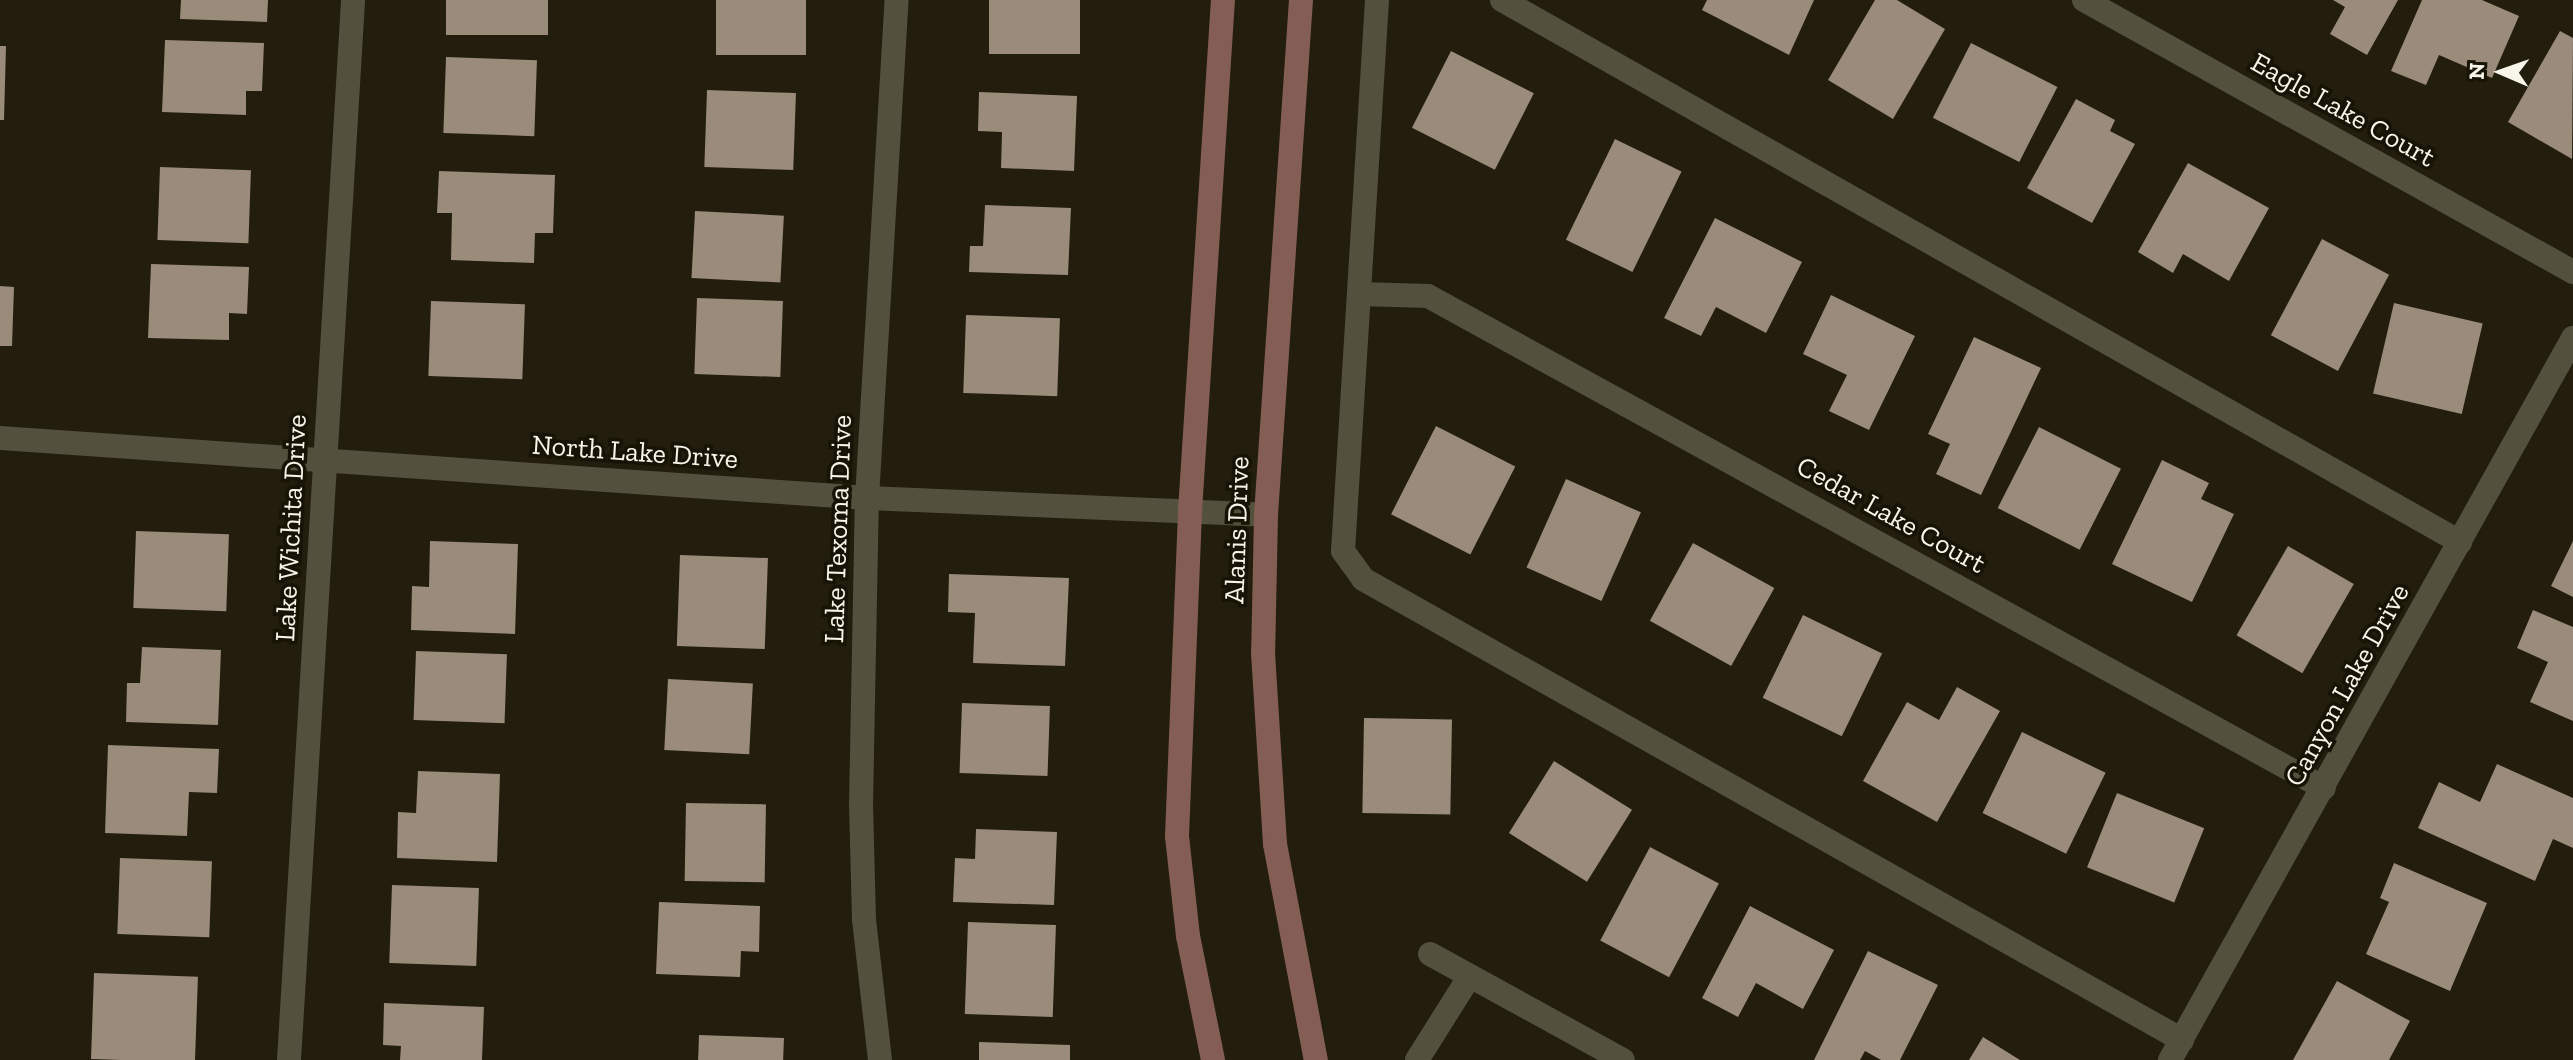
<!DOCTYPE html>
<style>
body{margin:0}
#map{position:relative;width:2573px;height:1060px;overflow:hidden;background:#221d0d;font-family:"Zilla Slab",serif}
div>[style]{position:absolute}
.building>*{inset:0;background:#9a8b7b;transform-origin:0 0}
.lane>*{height:24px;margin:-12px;padding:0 12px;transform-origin:12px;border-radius:12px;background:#54503e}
.street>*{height:24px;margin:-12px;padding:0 12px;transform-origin:12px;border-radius:12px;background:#54503e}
.secondary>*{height:24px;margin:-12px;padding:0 12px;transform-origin:12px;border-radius:12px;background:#845e54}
span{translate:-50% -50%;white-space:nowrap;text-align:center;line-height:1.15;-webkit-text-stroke:7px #181405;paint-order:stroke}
.street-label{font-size:28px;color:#f7f5ea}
.north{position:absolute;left:2461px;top:32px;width:80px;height:80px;-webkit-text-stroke:6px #181405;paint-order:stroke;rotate:272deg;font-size:22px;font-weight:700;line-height:32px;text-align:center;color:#f7f5ea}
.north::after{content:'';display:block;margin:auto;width:28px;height:36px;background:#f7f5ea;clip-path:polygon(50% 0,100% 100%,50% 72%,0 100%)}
</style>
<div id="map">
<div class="building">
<i style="clip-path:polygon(181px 0,268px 0,267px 22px,180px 19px)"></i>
<i style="left:446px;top:0;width:102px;height:35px"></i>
<i style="left:716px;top:0;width:90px;height:55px"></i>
<i style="left:989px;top:0;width:91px;height:54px"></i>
<i style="clip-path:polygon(1707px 0,1814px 0,1789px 55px,1702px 10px)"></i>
<i style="clip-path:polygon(1875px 0,1897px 0,1945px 29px,1893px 119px,1828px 80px)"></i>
<i style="clip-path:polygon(2333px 0,2398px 0,2367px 55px,2330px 34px,2345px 7px)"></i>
<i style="clip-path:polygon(2422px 0,2482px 0,2519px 16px,2492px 78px,2439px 55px,2426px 85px,2391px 71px)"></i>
<i style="clip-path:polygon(2560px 31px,2573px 38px,2572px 159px,2508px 122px)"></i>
<i style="clip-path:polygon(165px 40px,264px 43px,262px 91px,246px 91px,246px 115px,162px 112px)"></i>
<i style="left:1971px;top:43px;width:97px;height:84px;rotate:27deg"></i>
<i style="clip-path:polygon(0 46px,6px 46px,4px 120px,0 120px)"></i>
<i style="left:1451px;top:51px;width:93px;height:86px;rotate:27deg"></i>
<i style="left:446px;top:57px;width:91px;height:76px;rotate:2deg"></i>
<i style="left:707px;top:90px;width:89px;height:77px;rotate:2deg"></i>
<i style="clip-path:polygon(979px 92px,1077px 96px,1074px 171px,1001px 168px,1002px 132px,978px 131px)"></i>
<i style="clip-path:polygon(2076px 99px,2115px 120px,2110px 131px,2135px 144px,2092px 223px,2027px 188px)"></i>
<i style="left:1615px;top:139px;width:74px;height:112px;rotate:26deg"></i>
<i style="clip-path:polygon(2188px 163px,2269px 208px,2229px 281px,2183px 254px,2173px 273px,2138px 252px)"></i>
<i style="left:160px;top:167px;width:91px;height:73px;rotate:2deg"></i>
<i style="clip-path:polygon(439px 171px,555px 175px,553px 233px,535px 233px,534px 263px,451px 260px,452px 213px,437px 213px)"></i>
<i style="clip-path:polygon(985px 205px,1071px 208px,1068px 275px,969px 272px,970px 246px,983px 246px)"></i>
<i style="left:695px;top:211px;width:89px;height:67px;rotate:3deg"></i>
<i style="clip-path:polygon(1715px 218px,1802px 262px,1766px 333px,1716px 307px,1701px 336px,1664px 318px)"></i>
<i style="left:2322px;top:239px;width:76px;height:109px;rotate:28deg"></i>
<i style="clip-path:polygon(151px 264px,249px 267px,247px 314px,229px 313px,229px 340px,148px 338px)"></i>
<i style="clip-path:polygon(0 286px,14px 287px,12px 346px,0 346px)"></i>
<i style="clip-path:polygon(1831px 295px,1915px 336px,1869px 430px,1829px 411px,1847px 375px,1803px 354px)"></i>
<i style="left:697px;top:298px;width:86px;height:76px;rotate:2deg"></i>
<i style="left:431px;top:301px;width:94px;height:75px;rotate:2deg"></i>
<i style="left:2394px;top:303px;width:91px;height:93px;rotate:13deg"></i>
<i style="left:966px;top:315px;width:94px;height:78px;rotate:2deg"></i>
<i style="clip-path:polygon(1974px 337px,2041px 368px,1981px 495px,1936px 474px,1950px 444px,1928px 434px)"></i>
<i style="left:1436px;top:426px;width:89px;height:99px;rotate:27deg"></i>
<i style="left:2039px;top:427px;width:92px;height:91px;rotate:27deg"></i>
<i style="clip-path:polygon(2162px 460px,2209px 483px,2201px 499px,2234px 514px,2192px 602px,2112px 564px)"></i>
<i style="left:1566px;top:479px;width:82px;height:97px;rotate:24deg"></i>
<i style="left:136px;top:531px;width:93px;height:77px;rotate:2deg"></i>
<i style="clip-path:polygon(430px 541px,518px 544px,515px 634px,411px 630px,412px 586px,429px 587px)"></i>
<i style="clip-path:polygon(2573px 541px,2573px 597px,2551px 586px)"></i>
<i style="left:1693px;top:543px;width:93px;height:89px;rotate:29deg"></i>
<i style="left:2288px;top:546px;width:76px;height:103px;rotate:30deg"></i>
<i style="left:680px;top:555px;width:88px;height:91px;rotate:2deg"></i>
<i style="clip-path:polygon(949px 574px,1069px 578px,1065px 666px,973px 663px,975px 613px,948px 612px)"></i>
<i style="clip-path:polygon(2533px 610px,2573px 627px,2573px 721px,2530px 702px,2548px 662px,2517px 648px)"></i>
<i style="left:1803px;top:615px;width:88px;height:92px;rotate:26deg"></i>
<i style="clip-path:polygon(142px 647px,221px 650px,218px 725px,126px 722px,127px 683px,140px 683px)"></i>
<i style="left:416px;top:651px;width:91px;height:69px;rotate:2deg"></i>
<i style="left:668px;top:679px;width:85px;height:71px;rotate:3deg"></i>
<i style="clip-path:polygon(1957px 687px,2000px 711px,1937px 822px,1863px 781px,1907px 702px,1939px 720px)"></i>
<i style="left:962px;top:703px;width:88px;height:70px;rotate:2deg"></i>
<i style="left:1364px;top:718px;width:88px;height:95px;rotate:1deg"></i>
<i style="left:2022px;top:732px;width:93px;height:90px;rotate:26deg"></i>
<i style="clip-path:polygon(108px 745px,219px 749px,217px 793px,189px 792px,187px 836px,105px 833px)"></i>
<i style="left:1554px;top:761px;width:92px;height:85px;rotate:32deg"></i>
<i style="clip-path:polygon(2497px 764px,2573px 798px,2573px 848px,2553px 839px,2535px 881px,2418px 828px,2439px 782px,2480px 802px)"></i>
<i style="clip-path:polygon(418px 771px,500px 774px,497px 862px,397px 858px,398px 812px,416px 813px)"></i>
<i style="left:2117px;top:793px;width:94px;height:80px;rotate:22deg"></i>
<i style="left:686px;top:803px;width:80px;height:78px;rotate:1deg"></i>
<i style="clip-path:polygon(976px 829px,1057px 832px,1054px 905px,953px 902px,955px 858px,975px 859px)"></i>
<i style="left:1650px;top:847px;width:78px;height:106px;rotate:28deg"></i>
<i style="left:120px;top:858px;width:92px;height:76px;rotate:2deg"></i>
<i style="clip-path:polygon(2394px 863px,2487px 903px,2450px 991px,2366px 954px,2389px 902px,2380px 898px)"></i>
<i style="left:392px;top:885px;width:87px;height:78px;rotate:2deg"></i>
<i style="clip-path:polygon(659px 902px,760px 906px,759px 952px,741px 951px,740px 977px,656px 974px)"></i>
<i style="clip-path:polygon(1750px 906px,1834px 950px,1803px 1009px,1756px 983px,1738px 1017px,1702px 998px)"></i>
<i style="left:968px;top:922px;width:88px;height:92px;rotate:2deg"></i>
<i style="clip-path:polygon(1868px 951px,1938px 985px,1900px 1060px,1881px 1060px,1865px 1051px,1860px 1060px,1814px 1060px)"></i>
<i style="left:94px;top:973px;width:104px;height:86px;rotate:2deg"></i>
<i style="clip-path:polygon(2337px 981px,2410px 1021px,2389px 1060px,2293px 1060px)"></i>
<i style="clip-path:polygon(384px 1003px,484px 1007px,482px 1060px,400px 1060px,401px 1046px,383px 1045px)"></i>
<i style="left:699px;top:1035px;width:85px;height:25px;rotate:2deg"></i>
<i style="clip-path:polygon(1983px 1037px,2020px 1060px,1969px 1060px)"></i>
<i style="clip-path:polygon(979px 1042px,1070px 1045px,1070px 1060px,979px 1060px)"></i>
</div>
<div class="lane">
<i style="left:1377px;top:0;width:552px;rotate:93.53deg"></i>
<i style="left:1343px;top:551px;width:34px;rotate:54deg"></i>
<i style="left:1363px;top:579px;width:940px;rotate:29.37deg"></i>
<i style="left:1502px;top:0;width:1101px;rotate:29.5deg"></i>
<i style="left:1359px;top:294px;width:69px;rotate:1.7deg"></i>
<i style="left:1417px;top:1060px;width:99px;rotate:-57.8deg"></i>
</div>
<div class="street">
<i style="left:2084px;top:0;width:560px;rotate:29.08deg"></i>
<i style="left:1428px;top:296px;width:1022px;rotate:28.77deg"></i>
<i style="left:0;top:438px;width:869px;rotate:3.96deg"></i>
<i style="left:867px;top:498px;width:399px;rotate:2.4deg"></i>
<i style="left:1430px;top:954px;width:220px;rotate:28.8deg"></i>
<i style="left:289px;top:1060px;width:1062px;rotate:-86.54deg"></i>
<i style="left:880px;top:1060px;width:142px;rotate:-96.5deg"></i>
<i style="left:864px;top:919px;width:114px;rotate:-91.5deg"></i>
<i style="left:861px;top:805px;width:307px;rotate:-88.9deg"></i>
<i style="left:867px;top:498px;width:499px;rotate:-86.6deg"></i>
<i style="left:2170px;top:1060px;width:827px;rotate:-60.83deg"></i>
</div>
<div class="secondary">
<i style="left:1301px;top:0;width:516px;rotate:93.89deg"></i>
<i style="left:1266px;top:515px;width:138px;rotate:91.2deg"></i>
<i style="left:1263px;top:653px;width:191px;rotate:86.4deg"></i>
<i style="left:1275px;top:844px;width:220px;rotate:79.3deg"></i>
<i style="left:1213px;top:1060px;width:126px;rotate:-101.4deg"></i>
<i style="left:1188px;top:936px;width:101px;rotate:-96.3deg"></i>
<i style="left:1177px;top:836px;width:325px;rotate:-87.7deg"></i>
<i style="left:1190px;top:511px;width:512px;rotate:-86.31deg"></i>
</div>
<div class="street-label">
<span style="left:2343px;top:110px;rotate:29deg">Eagle Lake Court</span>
<span style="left:635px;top:452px;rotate:4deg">North Lake Drive</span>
<span style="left:1891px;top:515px;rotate:29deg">Cedar Lake Court</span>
<span style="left:291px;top:528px;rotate:-87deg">Lake Wichita Drive</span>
<span style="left:838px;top:529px;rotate:-88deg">Lake Texoma Drive</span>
<span style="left:1237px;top:530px;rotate:-88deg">Alanis Drive</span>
<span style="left:2347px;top:685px;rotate:-61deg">Canyon Lake Drive</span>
</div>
<div class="north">N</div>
</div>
